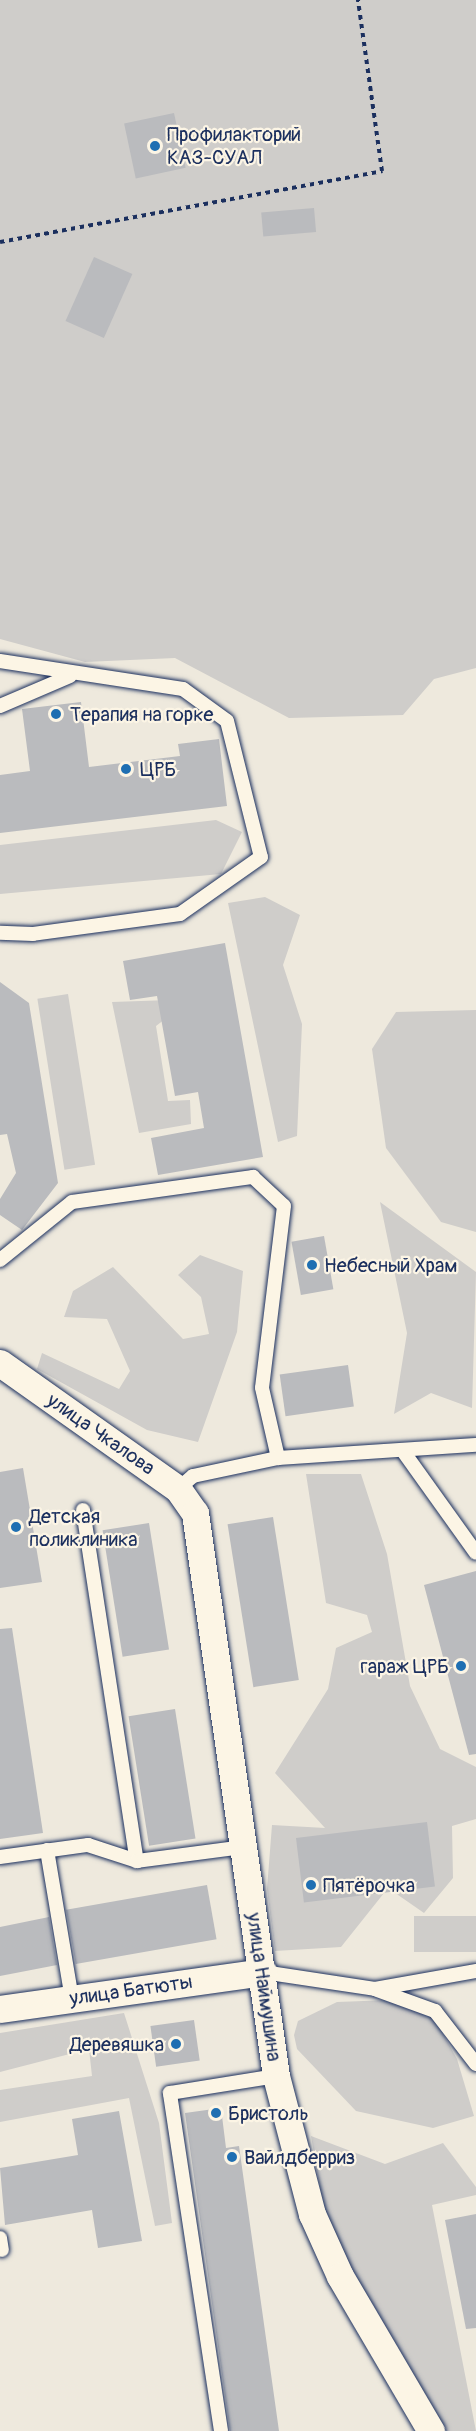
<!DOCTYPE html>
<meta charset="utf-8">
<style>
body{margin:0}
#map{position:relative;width:476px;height:2431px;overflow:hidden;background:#eee9dd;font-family:Pangolin,sans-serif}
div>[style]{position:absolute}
.green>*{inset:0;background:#cfcdca;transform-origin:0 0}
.building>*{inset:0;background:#babbbe;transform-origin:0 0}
.path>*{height:4px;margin-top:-2px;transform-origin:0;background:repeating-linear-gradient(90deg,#1b2f5e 0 4.5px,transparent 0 9px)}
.roads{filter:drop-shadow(0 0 2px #1b2f5e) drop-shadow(0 0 2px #1b2f5e)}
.service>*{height:14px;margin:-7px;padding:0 7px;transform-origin:7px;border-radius:7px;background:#fcf5e5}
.minor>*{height:27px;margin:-13.5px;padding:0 13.5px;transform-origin:13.5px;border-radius:13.5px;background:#fcf5e5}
.dots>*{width:16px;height:16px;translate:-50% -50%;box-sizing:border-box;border:3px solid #fcf5e5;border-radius:50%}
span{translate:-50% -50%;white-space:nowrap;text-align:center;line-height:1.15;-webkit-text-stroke:4.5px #fcf5e5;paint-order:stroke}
.poi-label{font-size:20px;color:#1b2f5e}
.left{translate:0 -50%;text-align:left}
.right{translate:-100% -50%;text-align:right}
.street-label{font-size:20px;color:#1b2f5e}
</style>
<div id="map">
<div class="green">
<i style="clip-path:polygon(0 0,476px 0,476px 668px,434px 679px,403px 715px,289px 718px,175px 658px,85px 662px,0 639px)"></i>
<i style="clip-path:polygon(216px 820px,242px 832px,221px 874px,0 894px,0 845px)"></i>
<i style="clip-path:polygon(265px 897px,300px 915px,283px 965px,302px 1024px,297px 1136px,278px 1142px,228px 903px)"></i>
<i style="left:68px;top:994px;width:173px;height:31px;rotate:81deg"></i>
<i style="clip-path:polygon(170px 1000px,169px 1016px,156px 1026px,168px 1101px,190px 1100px,191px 1124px,139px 1133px,112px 1002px)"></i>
<i style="clip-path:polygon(476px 1010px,476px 1232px,441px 1222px,386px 1148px,372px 1049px,396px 1012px)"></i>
<i style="clip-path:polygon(380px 1202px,476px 1272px,472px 1408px,431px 1393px,394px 1414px,407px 1333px)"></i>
<i style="clip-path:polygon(200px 1255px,243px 1271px,237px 1332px,198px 1442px,147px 1430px,37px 1369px,42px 1353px,119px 1389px,130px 1371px,107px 1319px,64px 1317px,73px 1291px,113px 1267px,183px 1339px,209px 1334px,201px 1297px,178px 1275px)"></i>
<i style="clip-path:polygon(306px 1474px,361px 1474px,387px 1554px,410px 1686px,440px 1749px,476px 1767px,476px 1819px,452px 1826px,453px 1878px,424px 1913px,388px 1888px,341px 1947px,275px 1951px,267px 1889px,272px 1825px,325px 1828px,275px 1773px,328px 1689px,336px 1648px,372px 1632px,367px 1615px,326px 1603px)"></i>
<i style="left:476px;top:1916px;width:36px;height:62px;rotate:90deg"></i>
<i style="clip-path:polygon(391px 2000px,433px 2016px,457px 2059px,474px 2116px,433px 2128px,356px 2111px,297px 2049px,294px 2035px,298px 2021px,337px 2002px)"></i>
<i style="clip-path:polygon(124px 2013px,159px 2123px,172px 2223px,155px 2226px,129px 2098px,0 2122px,0 2090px,92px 2076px,89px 2049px,0 2072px,0 2033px)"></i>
<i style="clip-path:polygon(311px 2136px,385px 2164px,443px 2143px,476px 2187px,476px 2195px,432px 2205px,476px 2431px,441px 2431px,343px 2260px,322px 2200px)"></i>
</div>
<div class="building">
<i style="left:174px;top:113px;width:56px;height:51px;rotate:78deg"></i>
<i style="left:314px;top:208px;width:24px;height:53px;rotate:85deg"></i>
<i style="left:94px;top:257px;width:42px;height:70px;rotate:24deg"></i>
<i style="clip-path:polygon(81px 702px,89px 767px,180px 756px,178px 744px,219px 739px,227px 806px,0 833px,0 775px,30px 771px,22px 709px)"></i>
<i style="clip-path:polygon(225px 943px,263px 1157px,158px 1175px,151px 1138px,204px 1128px,198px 1092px,175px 1096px,157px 996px,130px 1000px,123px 961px)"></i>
<i style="clip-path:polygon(0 982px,29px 1003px,58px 1183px,22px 1230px,0 1215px,0 1199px,16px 1173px,7px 1134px,0 1135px)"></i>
<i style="left:324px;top:1236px;width:54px;height:33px;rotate:80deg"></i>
<i style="left:348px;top:1365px;width:42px;height:69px;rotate:82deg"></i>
<i style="clip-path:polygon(23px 1468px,42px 1582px,0 1588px,0 1472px)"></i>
<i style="left:273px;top:1517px;width:165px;height:46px;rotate:81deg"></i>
<i style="left:149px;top:1523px;width:128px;height:47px;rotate:81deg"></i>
<i style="clip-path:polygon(476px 1571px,476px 1754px,469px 1755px,424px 1585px)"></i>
<i style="clip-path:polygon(12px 1628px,43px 1833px,0 1839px,0 1629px)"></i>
<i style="left:175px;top:1709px;width:131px;height:47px;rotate:81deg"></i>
<i style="left:427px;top:1822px;width:65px;height:132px;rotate:83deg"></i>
<i style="left:207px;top:1885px;width:55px;height:143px;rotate:80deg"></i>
<i style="clip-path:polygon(49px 1917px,57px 1965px,0 1976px,0 1927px)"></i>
<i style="left:194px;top:2020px;width:41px;height:44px;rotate:82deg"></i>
<i style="clip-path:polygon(221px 2108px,226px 2148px,239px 2146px,279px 2431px,230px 2431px,185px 2113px)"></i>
<i style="clip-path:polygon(119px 2111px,142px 2241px,98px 2248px,92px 2210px,5px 2225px,0 2168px,78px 2155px,72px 2119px)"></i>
<i style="clip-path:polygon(476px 2214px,476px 2328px,466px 2329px,445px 2220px)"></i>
</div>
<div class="path">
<i style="left:0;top:242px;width:389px;rotate:-10.5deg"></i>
<i style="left:382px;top:171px;width:173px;rotate:-98deg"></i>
</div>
<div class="roads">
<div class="service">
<i style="left:0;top:661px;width:185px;rotate:8.7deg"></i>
<i style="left:183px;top:689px;width:54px;rotate:36deg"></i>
<i style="left:227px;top:721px;width:140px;rotate:76deg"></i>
<i style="left:261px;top:857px;width:99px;rotate:144.9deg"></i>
<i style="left:180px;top:914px;width:148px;rotate:172.3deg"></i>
<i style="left:33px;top:934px;width:33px;rotate:-178deg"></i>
<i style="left:0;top:706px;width:76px;rotate:-23.2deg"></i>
<i style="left:0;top:1260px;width:92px;rotate:-38.9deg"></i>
<i style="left:72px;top:1202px;width:183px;rotate:-7.9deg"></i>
<i style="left:253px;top:1177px;width:42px;rotate:43.1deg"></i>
<i style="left:284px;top:1206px;width:183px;rotate:96.9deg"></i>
<i style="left:262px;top:1388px;width:72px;rotate:77.1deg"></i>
<i style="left:403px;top:1451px;width:125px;rotate:54.4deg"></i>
<i style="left:178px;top:1489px;width:20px;rotate:-41deg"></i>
<i style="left:193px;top:1476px;width:87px;rotate:-12deg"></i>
<i style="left:278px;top:1458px;width:198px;rotate:-3.8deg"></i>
<i style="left:83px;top:1510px;width:355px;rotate:81.3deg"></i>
<i style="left:47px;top:1850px;width:151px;rotate:80.5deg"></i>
<i style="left:0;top:1857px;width:89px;rotate:-7.8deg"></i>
<i style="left:88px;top:1845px;width:52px;rotate:18.1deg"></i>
<i style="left:137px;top:1861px;width:107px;rotate:-7.5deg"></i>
<i style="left:263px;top:1972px;width:113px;rotate:8.6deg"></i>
<i style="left:375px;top:1989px;width:103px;rotate:-10.1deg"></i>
<i style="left:377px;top:1990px;width:62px;rotate:19.9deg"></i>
<i style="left:435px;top:2011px;width:67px;rotate:52.3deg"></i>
<i style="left:0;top:2238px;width:12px;rotate:81deg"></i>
<i style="left:221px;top:2431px;width:342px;rotate:-98.6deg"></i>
<i style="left:170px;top:2093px;width:107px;rotate:-9.1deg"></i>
</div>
<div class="minor">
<i style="left:0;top:1363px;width:218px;rotate:35.3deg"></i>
<i style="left:178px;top:1489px;width:29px;rotate:55deg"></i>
<i style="left:195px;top:1513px;width:569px;rotate:81.81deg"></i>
<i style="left:276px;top:2076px;width:143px;rotate:75.4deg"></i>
<i style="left:312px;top:2214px;width:68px;rotate:65.7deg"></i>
<i style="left:340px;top:2276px;width:180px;rotate:59.6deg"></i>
<i style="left:0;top:2009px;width:266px;rotate:-8deg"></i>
</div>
</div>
<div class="dots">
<i style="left:155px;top:146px;background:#1f6fb2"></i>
<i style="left:56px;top:714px;background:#1f6fb2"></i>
<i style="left:126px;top:769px;background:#1f6fb2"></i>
<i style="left:312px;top:1265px;background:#1f6fb2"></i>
<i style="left:16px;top:1527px;background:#1f6fb2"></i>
<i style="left:461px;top:1666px;background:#1f6fb2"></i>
<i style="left:311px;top:1885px;background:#1f6fb2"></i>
<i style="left:176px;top:2044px;background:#1f6fb2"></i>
<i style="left:216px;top:2113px;background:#1f6fb2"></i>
<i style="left:232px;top:2157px;background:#1f6fb2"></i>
</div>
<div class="poi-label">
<span class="left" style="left:167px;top:146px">Профилакторий<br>КАЗ-СУАЛ</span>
<span class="left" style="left:70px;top:714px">Терапия на горке</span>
<span class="left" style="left:140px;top:769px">ЦРБ</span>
<span class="left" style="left:324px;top:1265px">Небесный Храм</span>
<span class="left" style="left:29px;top:1528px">Детская<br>поликлиника</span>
<span class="right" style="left:449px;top:1666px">гараж ЦРБ</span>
<span class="left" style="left:323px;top:1885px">Пятёрочка</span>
<span class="right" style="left:164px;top:2044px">Деревяшка</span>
<span class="left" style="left:228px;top:2113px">Бристоль</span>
<span class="left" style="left:244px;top:2157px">Вайлдберриз</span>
</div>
<div class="street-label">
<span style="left:101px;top:1434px;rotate:35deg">улица Чкалова</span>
<span style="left:264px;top:1987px;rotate:82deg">улица Наймушина</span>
<span style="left:131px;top:1990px;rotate:-8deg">улица Батюты</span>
</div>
</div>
